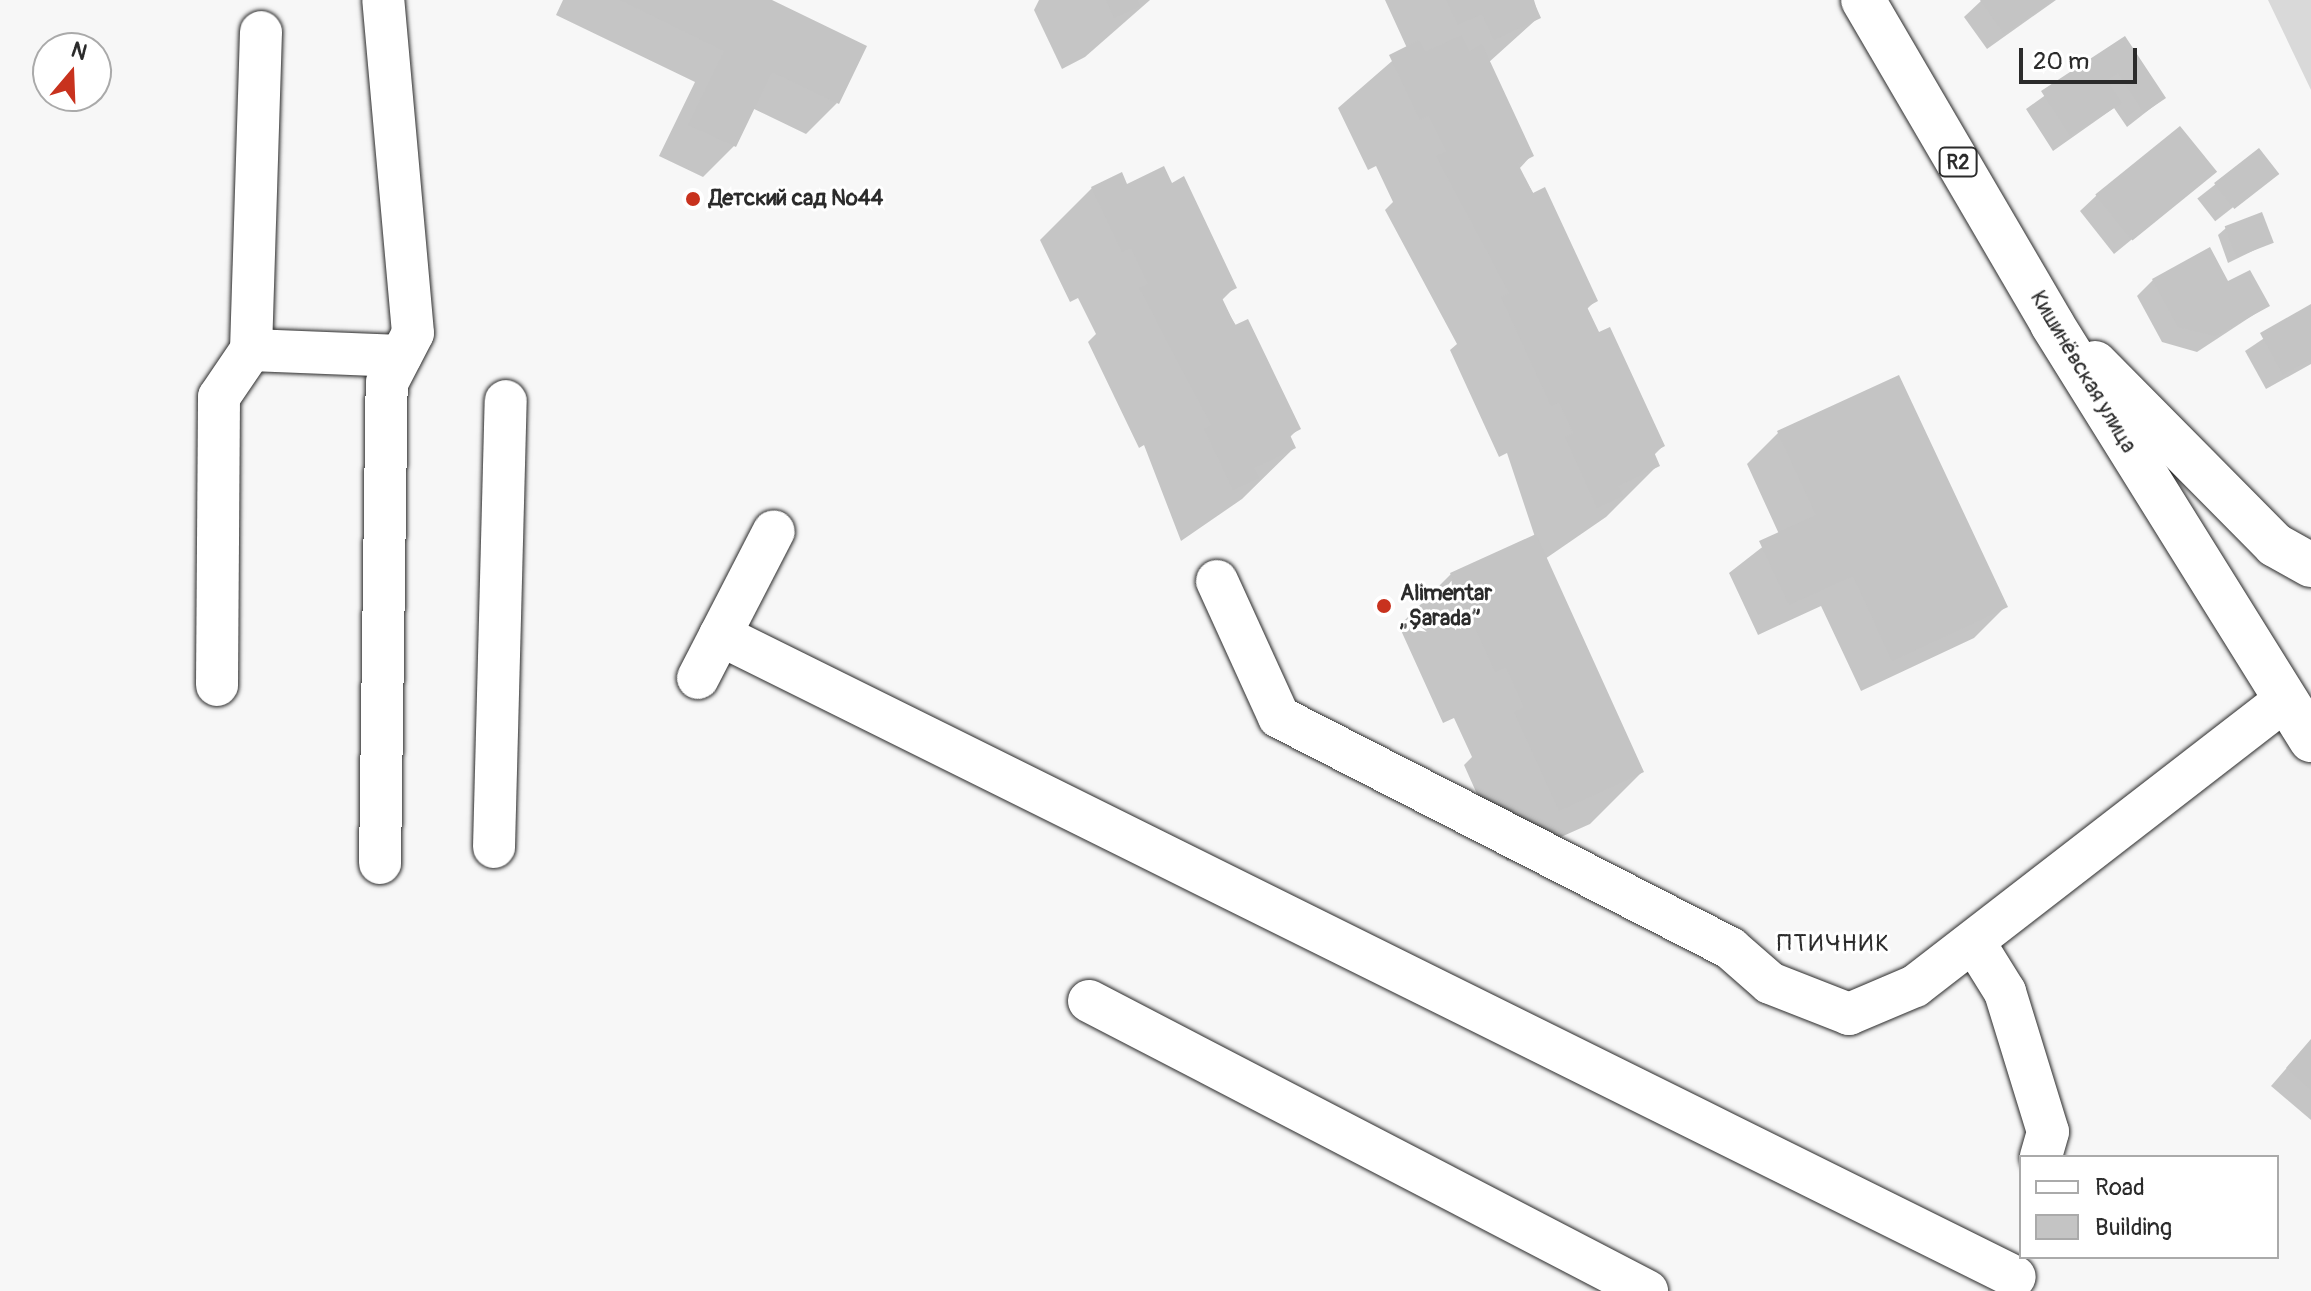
<!DOCTYPE html>
<meta charset="utf-8">
<style>
body{margin:0}
#map{position:relative;width:2311px;height:1291px;overflow:hidden;background:#f7f7f7;font-family:Pangolin,sans-serif}
div>[style]{position:absolute}
.green>*{inset:0;background:#d9d9d9}
.shadow>*{inset:0;background:#0003;transform-origin:0 0}
.building>*{inset:0;background:#c4c4c4;transform-origin:0 0}
.roads{filter:drop-shadow(0 0 2px #2b2b2b) drop-shadow(0 0 2px #2b2b2b)}
.minor>*{height:42px;margin:-21px;padding:0 21px;transform-origin:21px;border-radius:21px;background:#fff}
.major>*{height:44px;margin:-22px;padding:0 22px;transform-origin:22px;border-radius:22px;background:#fff}
.dots>*{width:22px;height:22px;translate:-50% -50%;box-sizing:border-box;border:4px solid #fff;border-radius:50%}
span{translate:-50% -50%;white-space:nowrap;text-align:center;line-height:1.15;-webkit-text-stroke:6px #fff;paint-order:stroke}
.shield-label span{padding:2px 6px;background:#fff;border:2px solid;border-radius:6px;-webkit-text-stroke-width:0}
.shield-label{font-size:20px;color:#2b2b2b;font-weight:700}
.poi-label{font-size:22px;color:#2b2b2b;font-weight:700}
.left{translate:0 -50%;text-align:left}
.street-label{font-size:22px;color:#2b2b2b}
.neighbourhood-label{font-size:24px;color:#2b2b2b;letter-spacing:2px}
.legend{position:absolute;left:2019px;top:1155px;width:260px;height:104px;box-sizing:border-box;background:#fff;border:2px solid #aaa;margin:0;padding:10px 14px;list-style:none;font-size:24px;color:#2b2b2b}
.legend li{display:flex;align-items:center;gap:16px;height:40px}
.legend b{width:40px;border:2px solid #aaa}
.north{position:absolute;left:32px;top:32px;width:80px;height:80px;box-sizing:border-box;background:#fff;border:2px solid #aaa;border-radius:50%;rotate:19deg;font-size:22px;font-weight:700;line-height:32px;text-align:center;color:#2b2b2b}
.north::after{content:'';display:block;margin:auto;width:28px;height:36px;background:#c8321e;clip-path:polygon(50% 0,100% 100%,50% 72%,0 100%)}
.scale{position:absolute;left:2019px;top:48px;width:118px;height:36px;box-sizing:border-box;border:4px solid #2b2b2b;border-top:0;padding-left:10px;font-size:24px;line-height:28px;white-space:nowrap;color:#2b2b2b;-webkit-text-stroke:6px #fff;paint-order:stroke}
</style>
<div id="map">
<div class="green">
<i style="clip-path:polygon(2268px 0,2311px 0,2311px 90px)"></i>
</div>
<div class="shadow">
<i style="clip-path:polygon(563px 0,767px 0,837px 103px,806px 134px,752px 108px,734px 146px,703px 177px,659px 156px,695px 82px,556px 15px)"></i>
<i style="clip-path:polygon(1039px 0,1150px 0,1085px 57px,1062px 69px,1034px 10px)"></i>
<i style="clip-path:polygon(1385px 0,1534px 0,1539px 17px,1488px 63px,1532px 155px,1519px 169px,1596px 300px,1586px 310px,1663px 446px,1653px 456px,1658px 465px,1606px 517px,1545px 559px,1642px 772px,1590px 824px,1507px 861px,1464px 765px,1472px 757px,1454px 718px,1443px 723px,1399px 626px,1451px 574px,1535px 537px,1507px 453px,1499px 457px,1450px 350px,1457px 344px,1385px 210px,1393px 202px,1376px 166px,1368px 170px,1338px 108px,1407px 48px)"></i>
<i style="clip-path:polygon(1982px 0,2056px 0,1987px 49px,1964px 17px)"></i>
<i style="clip-path:polygon(2125px 38px,2164px 98px,2127px 127px,2114px 108px,2053px 151px,2026px 109px)"></i>
<i style="left:2258px;top:151px;width:29px;height:77px;rotate:52deg"></i>
<i style="clip-path:polygon(2214px 172px,2114px 254px,2080px 211px,2097px 195px)"></i>
<i style="clip-path:polygon(1126px 187px,1235px 287px,1221px 301px,1299px 428px,1289px 438px,1294px 448px,1242px 499px,1181px 541px,1144px 445px,1139px 448px,1088px 342px,1096px 334px,1078px 298px,1070px 302px,1040px 240px,1092px 188px)"></i>
<i style="clip-path:polygon(2226px 228px,2271px 242px,2228px 263px,2218px 235px)"></i>
<i style="clip-path:polygon(2153px 280px,2227px 284px,2267px 306px,2197px 352px,2162px 342px,2137px 296px)"></i>
<i style="clip-path:polygon(2311px 307px,2311px 364px,2266px 389px,2245px 351px)"></i>
<i style="clip-path:polygon(1898px 378px,2005px 607px,1974px 638px,1861px 691px,1821px 606px,1758px 635px,1729px 573px,1779px 534px,1747px 464px,1778px 433px)"></i>
<i style="clip-path:polygon(2311px 1040px,2311px 1120px,2271px 1086px)"></i>
</div>
<div class="building">
<i style="clip-path:polygon(620px 0,772px 0,867px 46px,839px 104px,772px 72px,736px 147px,688px 125px,724px 51px)"></i>
<i style="clip-path:polygon(1106px 0,1137px 0,1140px 6px,1114px 18px)"></i>
<i style="clip-path:polygon(1446px 0,1533px 0,1541px 18px,1494px 40px,1482px 14px,1458px 25px)"></i>
<i style="clip-path:polygon(1980px 0,2053px 0,2004px 34px)"></i>
<i style="clip-path:polygon(1462px 35px,1470px 51px,1482px 44px,1534px 156px,1518px 164px,1533px 193px,1545px 187px,1598px 301px,1587px 307px,1599px 332px,1610px 327px,1665px 446px,1654px 452px,1660px 466px,1618px 486px,1623px 496px,1597px 508px,1565px 437px,1573px 433px,1559px 403px,1551px 406px,1501px 297px,1509px 293px,1436px 156px,1446px 152px,1428px 116px,1420px 120px,1389px 55px,1419px 40px,1425px 52px)"></i>
<i style="clip-path:polygon(2125px 36px,2166px 98px,2144px 113px,2118px 73px,2107px 80px,2122px 103px,2070px 136px,2041px 91px)"></i>
<i style="left:2180px;top:126px;width:59px;height:109px;rotate:51deg"></i>
<i style="left:2259px;top:148px;width:33px;height:57px;rotate:52deg"></i>
<i style="clip-path:polygon(1164px 166px,1172px 183px,1184px 176px,1237px 288px,1221px 296px,1235px 325px,1248px 319px,1301px 429px,1290px 435px,1296px 448px,1254px 468px,1259px 478px,1233px 490px,1204px 429px,1211px 425px,1139px 288px,1148px 284px,1131px 248px,1122px 252px,1091px 187px,1122px 172px,1127px 184px)"></i>
<i style="left:2262px;top:212px;width:33px;height:40px;rotate:69deg"></i>
<i style="clip-path:polygon(2210px 247px,2228px 281px,2250px 270px,2270px 306px,2215px 336px,2178px 327px,2152px 279px)"></i>
<i style="clip-path:polygon(2311px 304px,2311px 359px,2283px 375px,2260px 333px)"></i>
<i style="clip-path:polygon(1899px 375px,2008px 607px,1892px 661px,1853px 576px,1789px 605px,1759px 541px,1816px 515px,1777px 431px)"></i>
<i style="clip-path:polygon(1536px 534px,1644px 772px,1559px 811px,1514px 712px,1524px 708px,1506px 667px,1495px 672px,1450px 573px)"></i>
<i style="clip-path:polygon(2311px 1039px,2311px 1090px,2286px 1068px)"></i>
</div>
<div class="roads">
<div class="minor">
<i style="left:251px;top:350px;width:318px;rotate:-88.2deg"></i>
<i style="left:1217px;top:581px;width:149px;rotate:65.5deg"></i>
<i style="left:1279px;top:717px;width:507px;rotate:27.12deg"></i>
<i style="left:1730px;top:948px;width:53px;rotate:41.2deg"></i>
<i style="left:1770px;top:983px;width:85px;rotate:21.4deg"></i>
<i style="left:1849px;top:1014px;width:72px;rotate:-23deg"></i>
<i style="left:1915px;top:986px;width:468px;rotate:-37.7deg"></i>
<i style="left:720px;top:635px;width:1445px;rotate:26.37deg"></i>
<i style="left:698px;top:678px;width:165px;rotate:-62.7deg"></i>
<i style="left:217px;top:685px;width:288px;rotate:-89.6deg"></i>
<i style="left:219px;top:397px;width:57px;rotate:-55.8deg"></i>
<i style="left:251px;top:350px;width:150px;rotate:2.3deg"></i>
<i style="left:494px;top:847px;width:446px;rotate:-88.5deg"></i>
<i style="left:380px;top:863px;width:480px;rotate:-89.2deg"></i>
<i style="left:387px;top:383px;width:56px;rotate:-62.5deg"></i>
<i style="left:413px;top:333px;width:334px;rotate:-95.1deg"></i>
<i style="left:1974px;top:942px;width:59px;rotate:58.2deg"></i>
<i style="left:2005px;top:992px;width:146px;rotate:72.9deg"></i>
<i style="left:2048px;top:1132px;width:26px;rotate:106deg"></i>
<i style="left:1089px;top:1001px;width:629px;rotate:27.46deg"></i>
</div>
<div class="major">
<i style="left:1863px;top:0;width:375px;rotate:59.7deg"></i>
<i style="left:2052px;top:324px;width:490px;rotate:58.1deg"></i>
<i style="left:2095px;top:363px;width:256px;rotate:45.3deg"></i>
<i style="left:2275px;top:545px;width:41px;rotate:29.1deg"></i>
</div>
</div>
<div class="dots">
<i style="left:693px;top:199px;background:#c8321e"></i>
<i style="left:1384px;top:606px;background:#c8321e"></i>
</div>
<div class="shield-label">
<span style="left:1958px;top:162px">R2</span>
</div>
<div class="poi-label">
<span class="left" style="left:709px;top:199px">Детский сад №44</span>
<span class="left" style="left:1400px;top:606px">Alimentar<br>„Șarada”</span>
</div>
<div class="street-label">
<span style="left:2083px;top:372px;rotate:59deg">Кишинёвская улица</span>
</div>
<div class="neighbourhood-label">
<span style="left:1834px;top:944px">ПТИЧНИК</span>
</div>
<ul class="legend">
<li><b style="height:10px;background:#fff"></b>Road</li>
<li><b style="height:22px;background:#c4c4c4"></b>Building</li>
</ul>
<div class="north">N</div>
<div class="scale">20 m</div>
</div>
